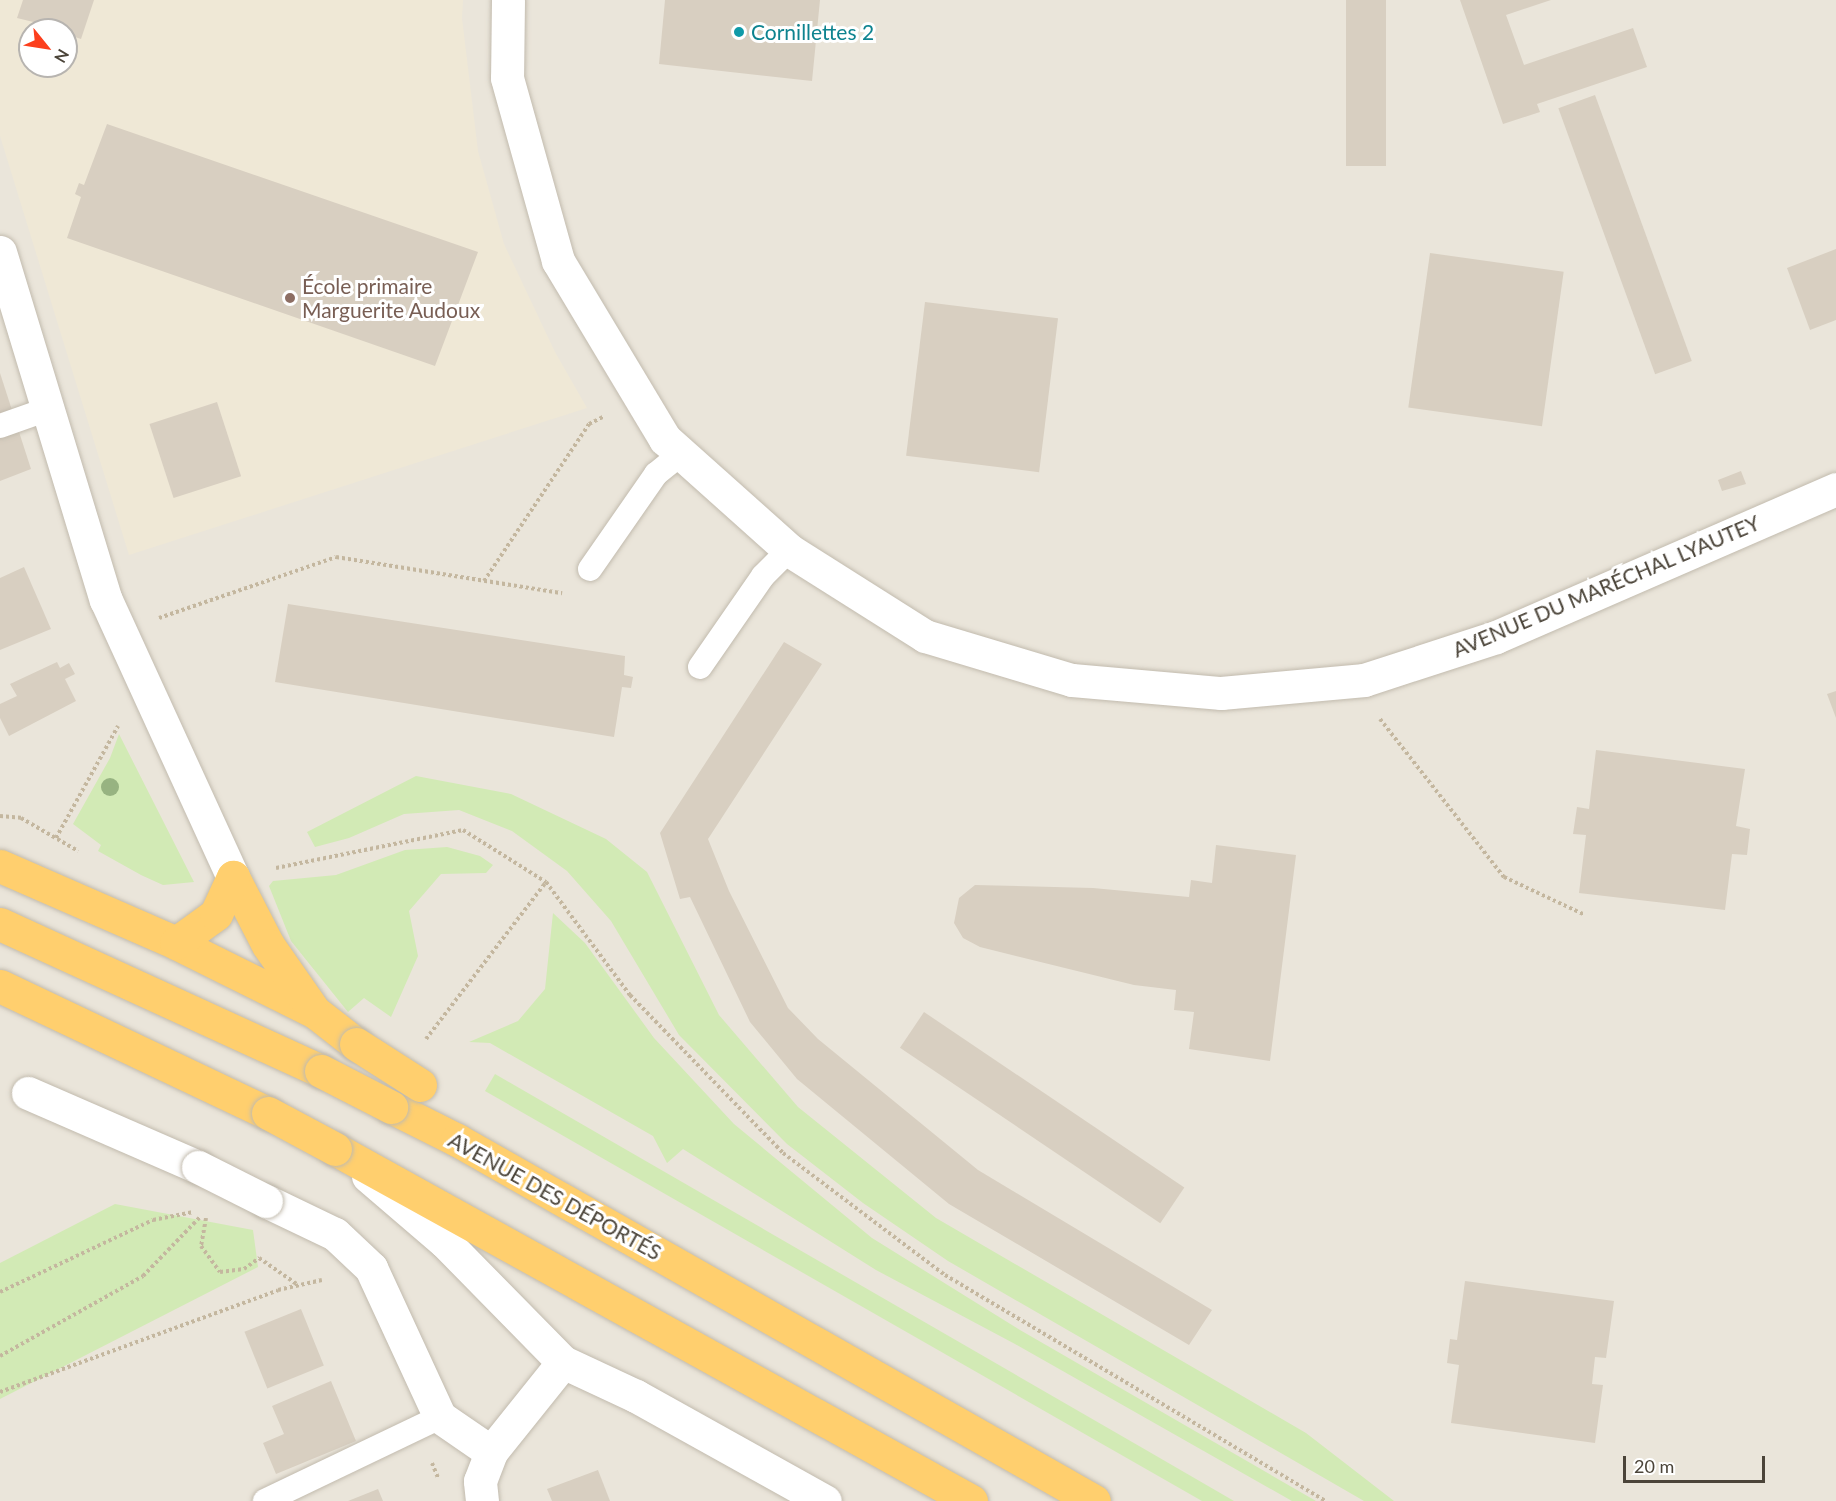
<!DOCTYPE html>
<meta charset="utf-8">
<style>
body{margin:0}
#map{position:relative;width:1836px;height:1501px;overflow:hidden;background:#f6f3ec;font-family:Lato,sans-serif}
div>[style]{position:absolute}
.residential>*{inset:0;background:#eae5da}
.education>*{inset:0;background:#efe8d6}
.green>*{inset:0;background:#d2eab5}
.building>*{inset:0;background:#d8cfc1;transform-origin:0 0}
.path>*{height:4px;margin-top:-2px;transform-origin:0;background:repeating-linear-gradient(90deg,#c4b79f 0 3px,transparent 0 6px)}
.roads{filter:drop-shadow(0 0 2px #c2bbae) drop-shadow(0 0 2px #c2bbae)}
.lane>*{height:24px;margin:-12px;padding:0 12px;transform-origin:12px;border-radius:12px;background:#fff}
.street>*{height:33px;margin:-16.5px;padding:0 16.5px;transform-origin:16.5px;border-radius:16.5px;background:#fff}
.highway>*{height:33px;margin:-16.5px;padding:0 16.5px;transform-origin:16.5px;border-radius:16.5px;background:#ffcf6e}
.bridges{filter:drop-shadow(0 0 2px #c2bbae) drop-shadow(0 0 2px #c2bbae)}
.street-bridge>*{height:33px;margin:-16.5px;padding:0 16.5px;transform-origin:16.5px;border-radius:16.5px;background:#fff}
.highway-bridge>*{height:33px;margin:-16.5px;padding:0 16.5px;transform-origin:16.5px;border-radius:16.5px;background:#ffcf6e}
.trees>*{width:18px;height:18px;margin:-9px;border-radius:50%;background:#97b381}
.dots>*{width:16px;height:16px;translate:-50% -50%;box-sizing:border-box;border:3px solid #fff;border-radius:50%}
span{translate:-50% -50%;white-space:nowrap;text-align:center;line-height:1.15;-webkit-text-stroke:6px #fff;paint-order:stroke}
.culture-label{font-size:21px;color:#0d838f}
.left{translate:0 -50%;text-align:left}
.education-label{font-size:21px;color:#785e54}
.street-label{font-size:21px;color:#4b4439}
.north{position:absolute;left:18px;top:18px;width:60px;height:60px;box-sizing:border-box;background:#fff;border:2px solid #b7b4b0;border-radius:50%;rotate:120deg;font-size:16px;font-weight:700;line-height:24px;text-align:center;color:#4b4439}
.north::after{content:'';display:block;margin:auto;width:21px;height:27px;background:#fc3f1d;clip-path:polygon(50% 0,100% 100%,50% 72%,0 100%)}
.scale{position:absolute;left:1623px;top:1456px;width:142px;height:27px;box-sizing:border-box;border:3px solid #4b4439;border-top:0;padding-left:8px;font-size:18px;line-height:21px;white-space:nowrap;color:#4b4439;-webkit-text-stroke:4px #fff;paint-order:stroke}
</style>
<div id="map">
<div class="residential">
<i style="clip-path:polygon(evenodd,0 0,1836px 0,1836px 1501px,0 1501px,0 0,30px 30px,66px 30px,66px 66px,30px 66px,30px 30px)"></i>
</div>
<div class="education">
<i style="clip-path:polygon(evenodd,0 0,463px 0,462px 18px,478px 151px,504px 244px,555px 352px,587px 408px,129px 555px,0 136px,0 0,30px 30px,66px 30px,66px 66px,30px 66px,30px 30px)"></i>
</div>
<div class="green">
<i style="clip-path:polygon(119px 734px,194px 882px,163px 885px,141px 875px,98px 851px,101px 845px,73px 824px,110px 758px)"></i>
<i style="clip-path:polygon(416px 776px,511px 794px,606px 839px,647px 872px,719px 1015px,798px 1107px,936px 1218px,1306px 1433px,1394px 1501px,1364px 1501px,948px 1261px,863px 1203px,787px 1144px,679px 1035px,611px 921px,567px 871px,512px 831px,459px 810px,404px 814px,349px 838px,315px 847px,307px 832px)"></i>
<i style="clip-path:polygon(447px 847px,480px 856px,493px 865px,486px 873px,441px 874px,409px 911px,418px 956px,391px 1017px,364px 998px,348px 1012px,291px 941px,269px 886px,273px 881px,336px 875px,405px 850px)"></i>
<i style="clip-path:polygon(553px 913px,585px 943px,654px 1038px,734px 1124px,872px 1238px,1020px 1330px,1316px 1501px,1292px 1501px,1015px 1344px,876px 1270px,683px 1149px,667px 1163px,653px 1136px,490px 1043px,469px 1042px,518px 1021px,545px 989px)"></i>
<i style="clip-path:polygon(495px 1074px,1146px 1450px,1234px 1501px,1202px 1501px,485px 1091px)"></i>
<i style="clip-path:polygon(115px 1204px,253px 1230px,258px 1267px,0 1399px,0 1263px)"></i>
</div>
<div class="building">
<i style="clip-path:polygon(23px 0,94px 0,81px 39px,66px 34px,66px 30px,17px 18px)"></i>
<i style="clip-path:polygon(665px 0,820px 0,812px 81px,659px 64px)"></i>
<i style="left:1346px;top:0;width:40px;height:166px"></i>
<i style="clip-path:polygon(1460px 0,1551px 0,1506px 15px,1524px 65px,1633px 28px,1647px 67px,1537px 104px,1540px 112px,1503px 124px)"></i>
<i style="left:1595px;top:95px;width:283px;height:39px;rotate:70deg"></i>
<i style="clip-path:polygon(107px 124px,478px 252px,435px 366px,67px 238px,81px 197px,75px 194px,79px 183px,84px 185px)"></i>
<i style="clip-path:polygon(1836px 249px,1836px 320px,1810px 330px,1787px 268px)"></i>
<i style="left:1430px;top:253px;width:135px;height:156px;rotate:8deg"></i>
<i style="left:925px;top:302px;width:134px;height:155px;rotate:7deg"></i>
<i style="clip-path:polygon(0 373px,31px 469px,0 481px)"></i>
<i style="left:217px;top:402px;width:78px;height:71px;rotate:72deg"></i>
<i style="clip-path:polygon(1741px 471px,1746px 484px,1722px 491px,1718px 480px)"></i>
<i style="clip-path:polygon(24px 567px,51px 629px,0 650px,0 578px)"></i>
<i style="clip-path:polygon(288px 604px,625px 656px,624px 675px,633px 677px,631px 688px,622px 687px,614px 737px,275px 682px)"></i>
<i style="clip-path:polygon(784px 642px,822px 664px,708px 839px,729px 891px,788px 1008px,818px 1039px,978px 1170px,1212px 1310px,1189px 1345px,949px 1204px,797px 1079px,750px 1022px,690px 897px,680px 899px,660px 833px)"></i>
<i style="clip-path:polygon(57px 662px,60px 668px,69px 663px,75px 674px,65px 679px,76px 701px,9px 736px,0 718px,0 704px,17px 696px,10px 684px)"></i>
<i style="clip-path:polygon(1836px 691px,1836px 718px,1827px 694px)"></i>
<i style="clip-path:polygon(1596px 750px,1745px 769px,1736px 826px,1750px 829px,1747px 855px,1732px 854px,1725px 910px,1579px 893px,1586px 835px,1573px 834px,1577px 807px,1589px 809px)"></i>
<i style="clip-path:polygon(1216px 845px,1296px 855px,1270px 1061px,1189px 1049px,1194px 1012px,1174px 1010px,1176px 990px,1134px 985px,980px 947px,963px 938px,954px 923px,959px 898px,975px 885px,1093px 888px,1189px 897px,1191px 880px,1212px 883px)"></i>
<i style="left:924px;top:1012px;width:314px;height:43px;rotate:34deg"></i>
<i style="clip-path:polygon(1465px 1281px,1614px 1301px,1606px 1358px,1595px 1357px,1592px 1384px,1603px 1385px,1595px 1443px,1451px 1423px,1459px 1365px,1447px 1363px,1450px 1339px,1457px 1340px)"></i>
<i style="left:301px;top:1309px;width:61px;height:61px;rotate:68deg"></i>
<i style="clip-path:polygon(331px 1381px,356px 1441px,276px 1474px,263px 1443px,284px 1434px,272px 1406px)"></i>
<i style="clip-path:polygon(598px 1470px,610px 1501px,552px 1501px,547px 1489px)"></i>
<i style="clip-path:polygon(378px 1489px,383px 1501px,348px 1501px)"></i>
</div>
<div class="path">
<i style="left:484px;top:581px;width:189px;rotate:-56.2deg"></i>
<i style="left:589px;top:424px;width:16px;rotate:-27deg"></i>
<i style="left:159px;top:618px;width:187px;rotate:-19deg"></i>
<i style="left:336px;top:557px;width:229px;rotate:9.1deg"></i>
<i style="left:1380px;top:719px;width:201px;rotate:51.9deg"></i>
<i style="left:1504px;top:877px;width:89px;rotate:25.1deg"></i>
<i style="left:0;top:816px;width:21px;rotate:5deg"></i>
<i style="left:21px;top:818px;width:66px;rotate:30.1deg"></i>
<i style="left:56px;top:838px;width:128px;rotate:-61deg"></i>
<i style="left:276px;top:868px;width:191px;rotate:-11.5deg"></i>
<i style="left:463px;top:830px;width:98px;rotate:32.1deg"></i>
<i style="left:546px;top:882px;width:141px;rotate:53.4deg"></i>
<i style="left:630px;top:995px;width:220px;rotate:45.9deg"></i>
<i style="left:783px;top:1153px;width:203px;rotate:37deg"></i>
<i style="left:945px;top:1275px;width:442px;rotate:30.7deg"></i>
<i style="left:426px;top:1039px;width:198px;rotate:-52.6deg"></i>
<i style="left:206px;top:1218px;width:28px;rotate:100deg"></i>
<i style="left:201px;top:1246px;width:32px;rotate:54deg"></i>
<i style="left:220px;top:1272px;width:24px;rotate:-7deg"></i>
<i style="left:244px;top:1269px;width:19px;rotate:-36deg"></i>
<i style="left:259px;top:1258px;width:47px;rotate:34.7deg"></i>
<i style="left:0;top:1292px;width:169px;rotate:-25.2deg"></i>
<i style="left:153px;top:1220px;width:41px;rotate:-11.3deg"></i>
<i style="left:0;top:1356px;width:164px;rotate:-29.2deg"></i>
<i style="left:143px;top:1276px;width:83px;rotate:-46deg"></i>
<i style="left:0;top:1392px;width:296px;rotate:-20.1deg"></i>
<i style="left:278px;top:1290px;width:45px;rotate:-12.8deg"></i>
<i style="left:432px;top:1463px;width:16px;rotate:68deg"></i>
</div>
<div class="roads">
<div class="lane">
<i style="left:0;top:426px;width:51px;rotate:-19.5deg"></i>
<i style="left:590px;top:569px;width:116px;rotate:-55.2deg"></i>
<i style="left:656px;top:474px;width:32px;rotate:-39deg"></i>
<i style="left:700px;top:667px;width:111px;rotate:-55.3deg"></i>
<i style="left:763px;top:576px;width:37px;rotate:-45deg"></i>
<i style="left:265px;top:1501px;width:194px;rotate:-25.6deg"></i>
</div>
<div class="street">
<i style="left:508px;top:0;width:78px;rotate:90.7deg"></i>
<i style="left:507px;top:78px;width:190px;rotate:74.4deg"></i>
<i style="left:558px;top:261px;width:208px;rotate:59deg"></i>
<i style="left:665px;top:439px;width:166px;rotate:41.8deg"></i>
<i style="left:789px;top:550px;width:161px;rotate:32.3deg"></i>
<i style="left:925px;top:636px;width:153px;rotate:16.7deg"></i>
<i style="left:1072px;top:680px;width:150px;rotate:5deg"></i>
<i style="left:1221px;top:693px;width:144px;rotate:-5.2deg"></i>
<i style="left:1364px;top:680px;width:139px;rotate:-18deg"></i>
<i style="left:1496px;top:637px;width:371px;rotate:-23.5deg"></i>
<i style="left:0;top:252px;width:364px;rotate:73.1deg"></i>
<i style="left:106px;top:600px;width:305px;rotate:65.4deg"></i>
<i style="left:28px;top:1093px;width:185px;rotate:23.5deg"></i>
<i style="left:368px;top:1176px;width:101px;rotate:40.6deg"></i>
<i style="left:445px;top:1242px;width:168px;rotate:45.5deg"></i>
<i style="left:563px;top:1362px;width:81px;rotate:25deg"></i>
<i style="left:636px;top:1396px;width:216px;rotate:29.1deg"></i>
<i style="left:266px;top:1201px;width:76px;rotate:25.6deg"></i>
<i style="left:335px;top:1234px;width:50px;rotate:43.4deg"></i>
<i style="left:371px;top:1268px;width:164px;rotate:65.2deg"></i>
<i style="left:440px;top:1417px;width:62px;rotate:34.5deg"></i>
<i style="left:482px;top:1501px;width:20px;rotate:-96deg"></i>
<i style="left:480px;top:1481px;width:31px;rotate:-69deg"></i>
<i style="left:491px;top:1452px;width:115px;rotate:-51.3deg"></i>
</div>
<div class="highway">
<i style="left:0;top:866px;width:192px;rotate:23.6deg"></i>
<i style="left:176px;top:943px;width:155px;rotate:26.4deg"></i>
<i style="left:315px;top:1012px;width:52px;rotate:38deg"></i>
<i style="left:233px;top:877px;width:76px;rotate:62.8deg"></i>
<i style="left:268px;top:945px;width:77px;rotate:55.1deg"></i>
<i style="left:0;top:924px;width:353px;rotate:24.6deg"></i>
<i style="left:176px;top:943px;width:49px;rotate:-35.9deg"></i>
<i style="left:216px;top:914px;width:41px;rotate:-65.3deg"></i>
<i style="left:0;top:986px;width:297px;rotate:25.4deg"></i>
<i style="left:391px;top:1107px;width:74px;rotate:26.6deg"></i>
<i style="left:457px;top:1140px;width:732px;rotate:29.54deg"></i>
<i style="left:335px;top:1149px;width:727px;rotate:28.96deg"></i>
</div>
</div>
<div class="bridges">
<div class="street-bridge">
<i style="left:198px;top:1167px;width:76px;rotate:26.6deg"></i>
</div>
<div class="highway-bridge">
<i style="left:356px;top:1044px;width:76px;rotate:32.6deg"></i>
<i style="left:321px;top:1071px;width:79px;rotate:27.2deg"></i>
<i style="left:268px;top:1113px;width:76px;rotate:28.2deg"></i>
</div>
</div>
<div class="trees">
<i style="left:110px;top:787px"></i>
</div>
<div class="dots">
<i style="left:739px;top:32px;background:#0f9aa8"></i>
<i style="left:290px;top:298px;background:#8d6e63"></i>
</div>
<div class="culture-label">
<span class="left" style="left:751px;top:32px">Cornillettes 2</span>
</div>
<div class="education-label">
<span class="left" style="left:302px;top:298px">École primaire<br>Marguerite Audoux</span>
</div>
<div class="street-label">
<span style="left:1606px;top:586px;rotate:-23deg">AVENUE DU MARÉCHAL LYAUTEY</span>
<span style="left:555px;top:1196px;rotate:29deg">AVENUE DES DÉPORTÉS</span>
</div>
<div class="north">N</div>
<div class="scale">20 m</div>
</div>
